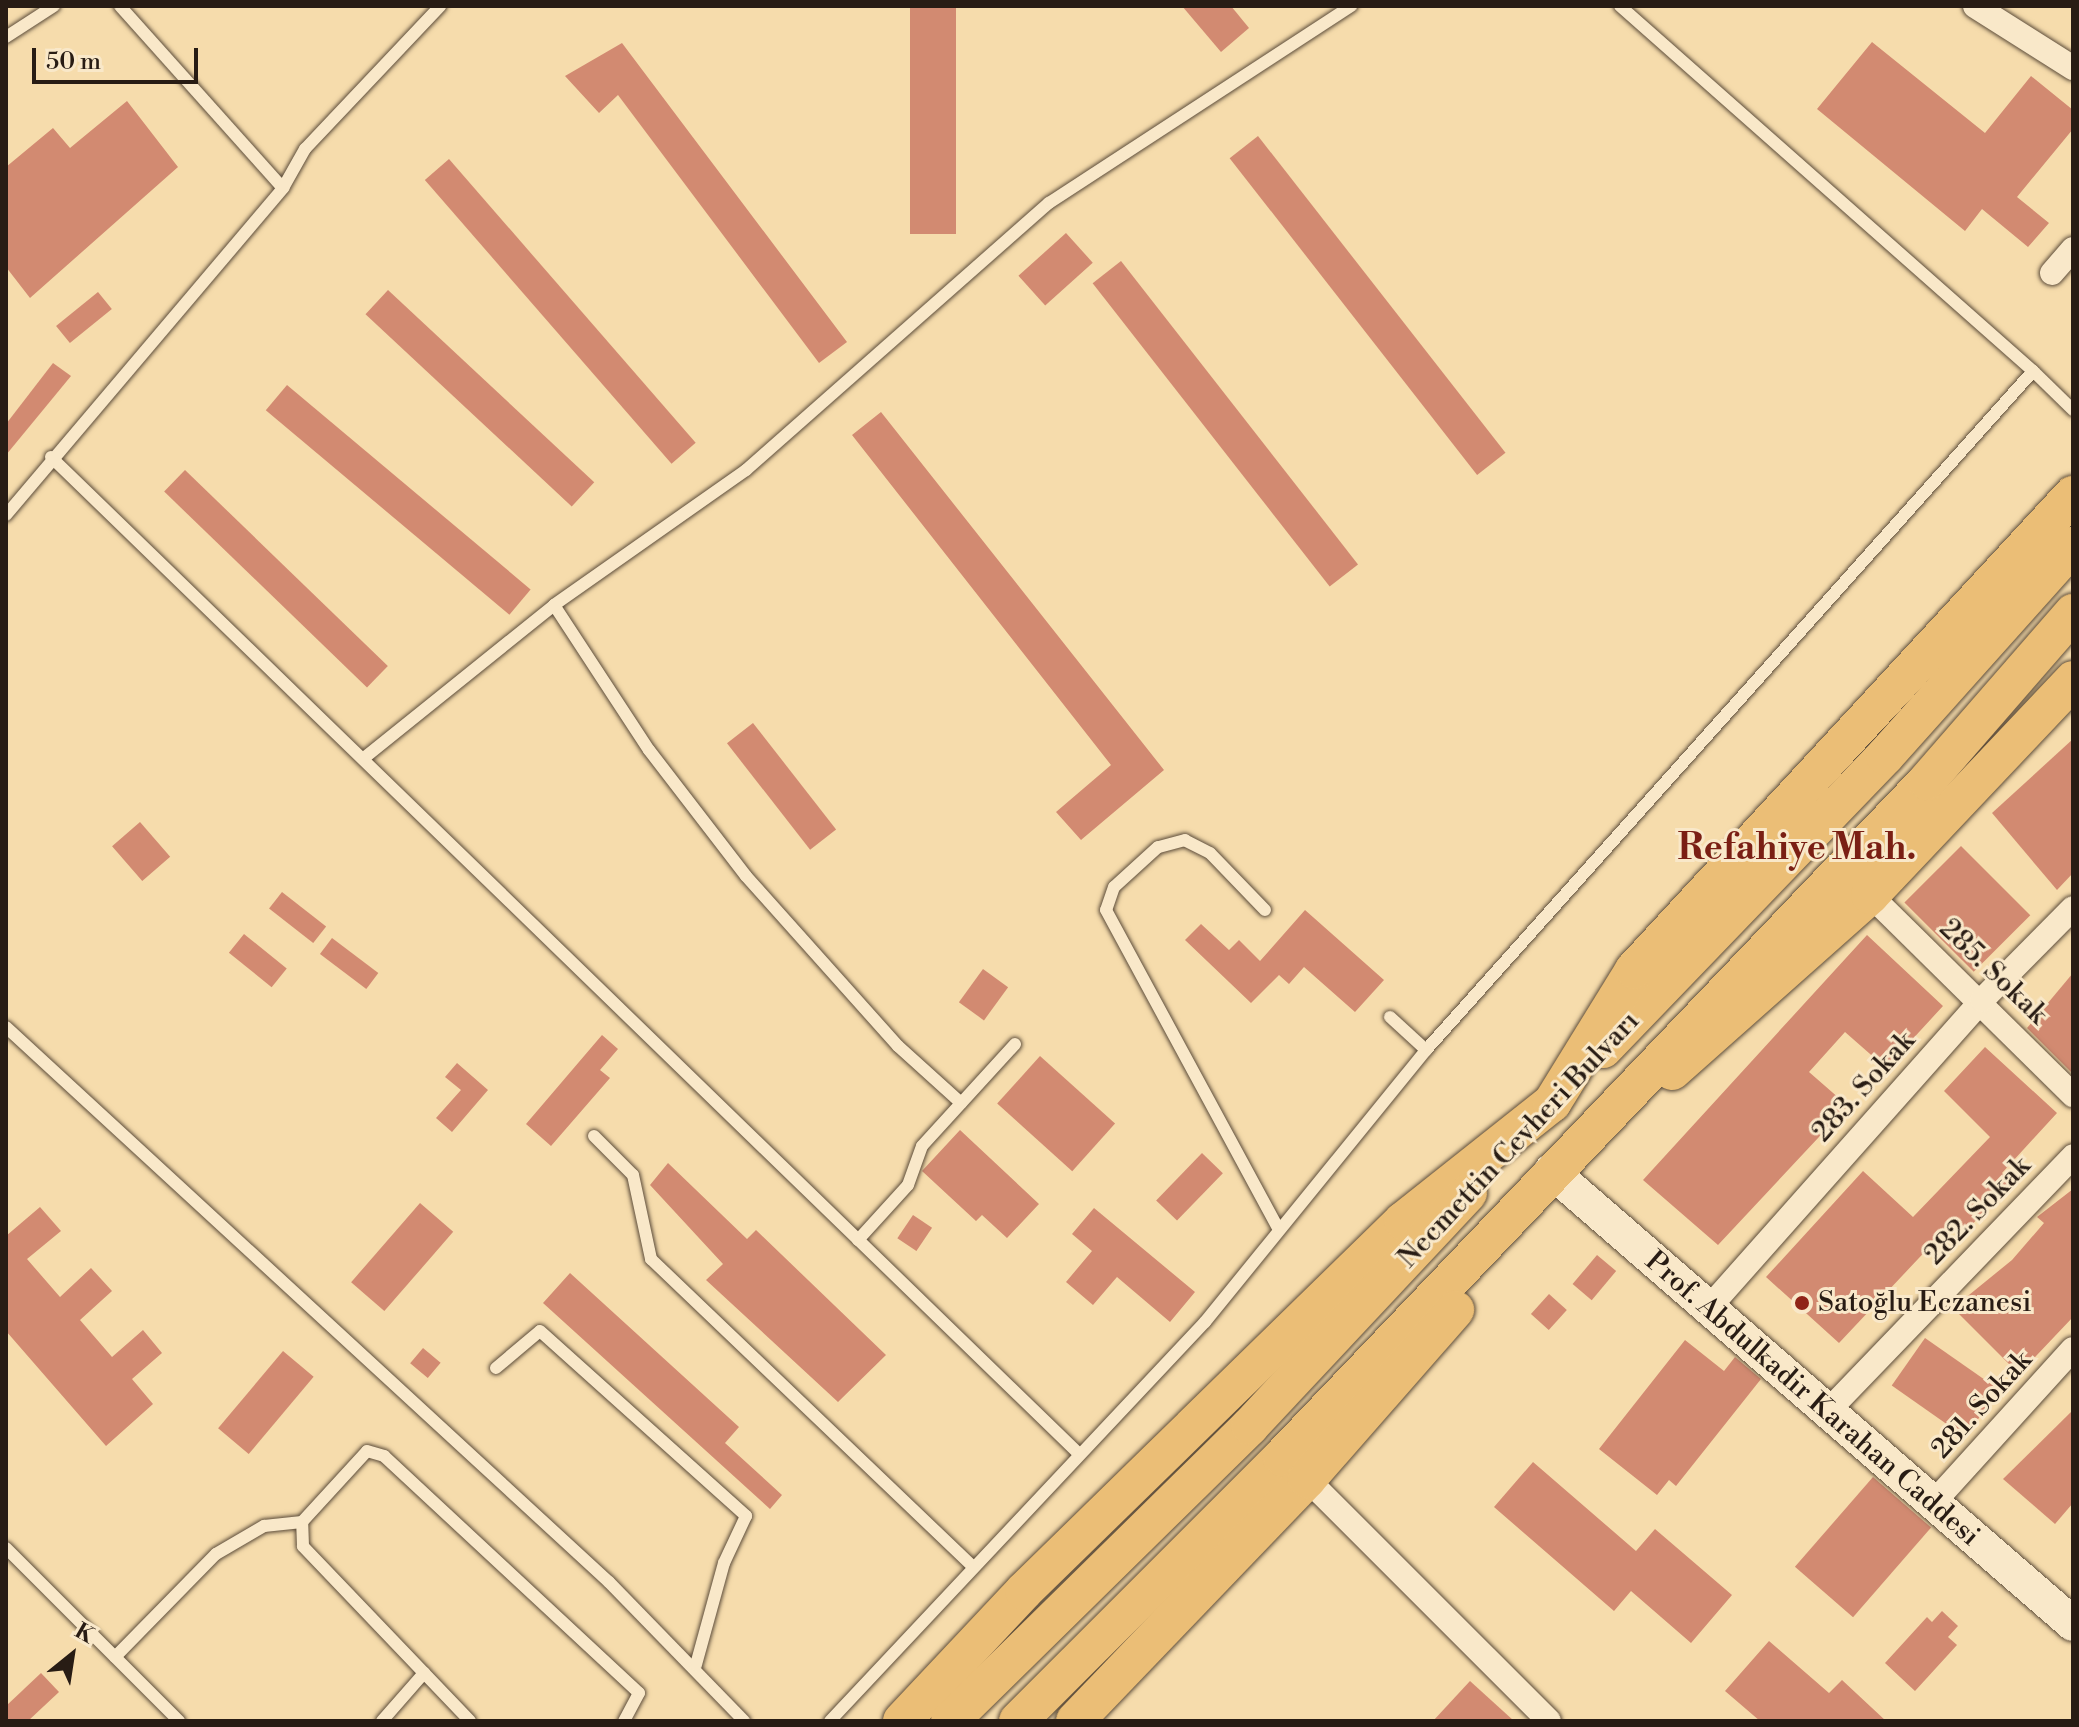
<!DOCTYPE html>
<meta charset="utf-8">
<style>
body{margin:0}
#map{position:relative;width:2079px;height:1727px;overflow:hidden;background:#f6dcac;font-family:"Libre Bodoni",serif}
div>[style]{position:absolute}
.building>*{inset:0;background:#d28a71;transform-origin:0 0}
.roads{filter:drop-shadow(0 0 2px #5c4c3a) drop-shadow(0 0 2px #5c4c3a)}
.lane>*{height:12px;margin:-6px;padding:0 6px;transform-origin:6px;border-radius:6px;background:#f9e8c9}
.street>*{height:24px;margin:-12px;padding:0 12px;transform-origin:12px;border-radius:12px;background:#f9e8c9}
.secondary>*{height:34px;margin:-17px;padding:0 17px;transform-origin:17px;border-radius:17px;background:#f9e8c9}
.primary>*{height:38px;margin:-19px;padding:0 19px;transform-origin:19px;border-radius:19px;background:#ebbe76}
.dots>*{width:22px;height:22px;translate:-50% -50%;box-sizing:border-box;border:4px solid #f9e8c9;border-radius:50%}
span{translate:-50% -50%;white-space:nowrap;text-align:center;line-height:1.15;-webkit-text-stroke:6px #f9e8c9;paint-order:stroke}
.street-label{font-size:28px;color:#281c14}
.poi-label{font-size:28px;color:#281c14}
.left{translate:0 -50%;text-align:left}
.district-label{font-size:36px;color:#7a1f14;font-weight:700}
.frame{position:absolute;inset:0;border:8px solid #281c14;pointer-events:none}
.north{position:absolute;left:32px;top:1615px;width:80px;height:80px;-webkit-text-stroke:6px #f9e8c9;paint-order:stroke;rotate:30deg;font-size:22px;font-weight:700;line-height:32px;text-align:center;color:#281c14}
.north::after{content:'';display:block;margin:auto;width:28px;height:36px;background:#281c14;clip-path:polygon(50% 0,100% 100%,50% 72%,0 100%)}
.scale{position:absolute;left:32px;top:48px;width:166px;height:36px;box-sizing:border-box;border:4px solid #281c14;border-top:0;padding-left:10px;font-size:24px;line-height:28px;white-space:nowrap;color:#281c14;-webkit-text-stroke:6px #f9e8c9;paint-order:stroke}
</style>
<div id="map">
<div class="building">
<i style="left:910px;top:6px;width:46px;height:228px"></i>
<i style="clip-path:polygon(1182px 6px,1231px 6px,1249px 28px,1221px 52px)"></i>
<i style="clip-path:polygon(1872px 42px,1985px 133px,2031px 76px,2073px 110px,2073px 129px,2017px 197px,2049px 223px,2028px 247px,1982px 209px,1965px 231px,1817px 109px)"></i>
<i style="clip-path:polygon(622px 43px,847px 342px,819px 363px,618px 95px,599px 113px,565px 76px)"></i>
<i style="clip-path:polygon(127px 101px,178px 167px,30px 298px,6px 267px,6px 167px,53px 128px,70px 148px)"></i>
<i style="left:1258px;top:136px;width:402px;height:36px;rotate:52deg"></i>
<i style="left:449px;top:159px;width:376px;height:32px;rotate:49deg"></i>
<i style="left:1066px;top:233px;width:40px;height:64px;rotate:48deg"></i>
<i style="left:1121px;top:261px;width:385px;height:36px;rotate:52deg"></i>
<i style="left:388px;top:290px;width:282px;height:33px;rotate:43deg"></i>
<i style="left:98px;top:292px;width:22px;height:54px;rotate:51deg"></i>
<i style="clip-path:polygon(53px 363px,71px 376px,6px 455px,6px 424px)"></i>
<i style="left:287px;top:385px;width:318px;height:33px;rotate:40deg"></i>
<i style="clip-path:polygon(881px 412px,1164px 770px,1081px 840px,1056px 812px,1111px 765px,852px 435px)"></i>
<i style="left:185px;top:470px;width:282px;height:30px;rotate:44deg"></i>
<i style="left:753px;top:723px;width:135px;height:33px;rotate:52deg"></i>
<i style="clip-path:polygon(2073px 739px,2073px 873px,2057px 890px,1992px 813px)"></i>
<i style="left:140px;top:822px;width:46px;height:37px;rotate:49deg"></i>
<i style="left:1961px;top:846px;width:98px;height:80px;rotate:45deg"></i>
<i style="left:282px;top:892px;width:56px;height:21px;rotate:38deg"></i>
<i style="clip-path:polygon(1305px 910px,1384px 980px,1355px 1012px,1304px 967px,1289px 984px,1279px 975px,1251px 1003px,1185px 940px,1201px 924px,1229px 950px,1239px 940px,1260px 961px)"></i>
<i style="left:244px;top:934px;width:55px;height:24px;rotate:39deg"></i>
<i style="clip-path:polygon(1867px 935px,1943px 1006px,1886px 1068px,1845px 1032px,1809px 1072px,1848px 1106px,1718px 1245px,1643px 1180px)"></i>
<i style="left:332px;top:938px;width:58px;height:20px;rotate:37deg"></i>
<i style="left:983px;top:969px;width:31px;height:41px;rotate:36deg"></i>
<i style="clip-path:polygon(2073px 973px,2073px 1074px,2027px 1028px)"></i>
<i style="clip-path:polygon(602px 1035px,618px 1049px,600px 1070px,610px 1078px,551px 1146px,526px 1124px)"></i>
<i style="clip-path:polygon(1985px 1047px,2057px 1113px,2002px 1173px,2012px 1183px,1961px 1236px,1950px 1225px,1839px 1343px,1766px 1277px,1863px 1171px,1913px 1217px,1990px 1137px,1944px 1091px)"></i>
<i style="left:1040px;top:1056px;width:101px;height:64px;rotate:42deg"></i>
<i style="clip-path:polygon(457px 1063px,488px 1090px,452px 1132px,436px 1118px,461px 1090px,445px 1077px)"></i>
<i style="clip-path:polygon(960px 1130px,1039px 1204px,1007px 1238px,982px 1215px,976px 1221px,922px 1171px)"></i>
<i style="left:1202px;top:1153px;width:29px;height:66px;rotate:44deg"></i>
<i style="clip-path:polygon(668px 1163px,747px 1239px,756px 1230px,886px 1355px,838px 1402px,706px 1280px,723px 1264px,650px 1185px)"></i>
<i style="clip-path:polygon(2073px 1189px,2073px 1317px,2019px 1374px,1953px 1308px,2012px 1260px,2044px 1223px,2037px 1217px)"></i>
<i style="left:420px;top:1203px;width:44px;height:105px;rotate:41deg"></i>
<i style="clip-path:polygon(40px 1207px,61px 1231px,27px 1259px,60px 1297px,91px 1268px,112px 1291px,80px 1320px,112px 1357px,143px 1330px,162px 1353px,132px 1379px,153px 1404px,106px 1446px,6px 1331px,6px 1236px)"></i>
<i style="clip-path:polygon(1094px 1208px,1195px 1292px,1170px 1322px,1117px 1277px,1093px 1305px,1066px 1282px,1092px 1251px,1072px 1234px)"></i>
<i style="left:913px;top:1215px;width:23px;height:28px;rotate:34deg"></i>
<i style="left:1597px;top:1255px;width:25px;height:38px;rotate:40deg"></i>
<i style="clip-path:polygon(570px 1273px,739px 1427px,725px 1443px,782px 1495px,770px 1509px,543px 1303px)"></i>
<i style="left:1549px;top:1294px;width:24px;height:27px;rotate:42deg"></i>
<i style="left:1925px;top:1338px;width:90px;height:58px;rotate:35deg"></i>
<i style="clip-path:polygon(1685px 1340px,1724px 1371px,1735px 1357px,1761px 1379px,1676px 1486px,1669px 1480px,1657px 1495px,1599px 1449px)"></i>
<i style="left:423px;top:1348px;width:23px;height:20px;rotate:40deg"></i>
<i style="left:283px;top:1351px;width:40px;height:101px;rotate:40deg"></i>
<i style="clip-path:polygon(2073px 1410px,2073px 1503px,2055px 1524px,2003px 1479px)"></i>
<i style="clip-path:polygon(1533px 1462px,1636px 1551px,1655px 1529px,1732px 1595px,1691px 1643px,1631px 1591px,1614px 1611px,1494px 1507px)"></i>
<i style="left:1873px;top:1477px;width:77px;height:119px;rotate:41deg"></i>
<i style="clip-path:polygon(1942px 1611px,1958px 1626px,1948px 1637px,1957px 1645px,1915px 1691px,1885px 1663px,1927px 1617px,1932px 1622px)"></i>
<i style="clip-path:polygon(1769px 1641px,1829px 1693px,1842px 1680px,1886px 1721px,1760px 1721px,1725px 1691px)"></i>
<i style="clip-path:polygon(41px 1673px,59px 1692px,28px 1721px,6px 1721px,6px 1706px)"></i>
<i style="clip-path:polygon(1470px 1681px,1514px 1721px,1433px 1721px)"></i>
</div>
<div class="roads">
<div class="lane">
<i style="left:120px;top:6px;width:244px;rotate:48.2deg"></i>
<i style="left:6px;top:37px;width:57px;rotate:-32.9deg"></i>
<i style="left:2033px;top:371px;width:56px;rotate:44.3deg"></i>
<i style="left:51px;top:457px;width:1432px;rotate:44.12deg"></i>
<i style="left:6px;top:515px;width:429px;rotate:-49.7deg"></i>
<i style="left:283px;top:188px;width:45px;rotate:-60.6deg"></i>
<i style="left:305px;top:149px;width:197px;rotate:-46.6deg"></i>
<i style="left:554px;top:605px;width:173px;rotate:56.8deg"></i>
<i style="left:649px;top:750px;width:159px;rotate:52.4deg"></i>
<i style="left:746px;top:876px;width:228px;rotate:48.2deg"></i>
<i style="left:898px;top:1046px;width:85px;rotate:42.1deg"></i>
<i style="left:364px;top:758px;width:244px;rotate:-38.8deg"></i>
<i style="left:554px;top:605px;width:235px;rotate:-35.1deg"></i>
<i style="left:746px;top:470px;width:404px;rotate:-41.4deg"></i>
<i style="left:1049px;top:203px;width:361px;rotate:-33.1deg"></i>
<i style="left:1265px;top:910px;width:79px;rotate:-134deg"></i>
<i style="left:1210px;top:853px;width:28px;rotate:-153deg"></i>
<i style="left:1185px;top:840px;width:28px;rotate:165deg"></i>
<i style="left:1158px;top:847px;width:59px;rotate:137.7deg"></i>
<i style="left:1114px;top:887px;width:24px;rotate:109deg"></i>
<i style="left:1106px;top:910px;width:362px;rotate:61.6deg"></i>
<i style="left:1390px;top:1017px;width:49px;rotate:42.5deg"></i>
<i style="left:6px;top:1027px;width:820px;rotate:42.63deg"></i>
<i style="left:609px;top:1582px;width:194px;rotate:45.8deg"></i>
<i style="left:594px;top:1136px;width:55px;rotate:45deg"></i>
<i style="left:633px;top:1175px;width:86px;rotate:77.9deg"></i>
<i style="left:651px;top:1259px;width:444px;rotate:43.7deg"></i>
<i style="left:858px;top:1240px;width:74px;rotate:-47.7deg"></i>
<i style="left:908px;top:1185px;width:41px;rotate:-70.3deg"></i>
<i style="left:922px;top:1146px;width:138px;rotate:-47.6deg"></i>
<i style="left:496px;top:1368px;width:57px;rotate:-40.1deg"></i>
<i style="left:540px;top:1331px;width:277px;rotate:41.9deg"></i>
<i style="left:746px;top:1516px;width:52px;rotate:115.1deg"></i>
<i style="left:724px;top:1563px;width:106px;rotate:105.4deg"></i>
<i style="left:6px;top:1548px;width:245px;rotate:45deg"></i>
<i style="left:115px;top:1657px;width:144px;rotate:-45.6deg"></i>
<i style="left:216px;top:1554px;width:56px;rotate:-30.3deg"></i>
<i style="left:264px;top:1526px;width:38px;rotate:-6deg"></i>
<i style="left:382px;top:1721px;width:64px;rotate:-48.8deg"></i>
<i style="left:470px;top:1721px;width:242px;rotate:-133.7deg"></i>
<i style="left:303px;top:1546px;width:24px;rotate:-92deg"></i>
<i style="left:302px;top:1522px;width:96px;rotate:-47.5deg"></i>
<i style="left:367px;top:1451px;width:18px;rotate:16deg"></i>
<i style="left:384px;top:1456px;width:348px;rotate:42.9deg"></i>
<i style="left:639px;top:1693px;width:32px;rotate:118deg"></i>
<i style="left:830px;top:1721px;width:548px;rotate:-46.78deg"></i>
<i style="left:1205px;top:1322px;width:350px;rotate:-50.9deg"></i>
<i style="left:1426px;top:1050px;width:911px;rotate:-48.2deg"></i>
<i style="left:2033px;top:371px;width:551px;rotate:-138.53deg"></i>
</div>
<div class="street">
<i style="left:1975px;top:6px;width:116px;rotate:32.3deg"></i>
<i style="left:2052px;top:273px;width:32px;rotate:-49deg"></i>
<i style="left:1870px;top:895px;width:285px;rotate:44.6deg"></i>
<i style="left:1706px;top:1311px;width:416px;rotate:-48.4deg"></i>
<i style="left:1982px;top:1000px;width:129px;rotate:-45.3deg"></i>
<i style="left:1827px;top:1412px;width:355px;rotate:-46.1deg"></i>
<i style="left:1307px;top:1479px;width:342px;rotate:45deg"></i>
<i style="left:1935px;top:1501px;width:205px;rotate:-47.8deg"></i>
</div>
<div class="secondary">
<i style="left:1551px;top:1171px;width:691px;rotate:40.95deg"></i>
</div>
<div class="primary">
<i style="left:1603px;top:1049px;width:407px;rotate:-46.1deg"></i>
<i style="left:1885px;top:756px;width:282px;rotate:-48.2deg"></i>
<i style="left:1672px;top:1071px;width:265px;rotate:-41.6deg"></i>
<i style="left:1870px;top:895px;width:296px;rotate:-46.6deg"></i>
<i style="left:902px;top:1721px;width:178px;rotate:-46.8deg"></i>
<i style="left:1024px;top:1591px;width:530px;rotate:-44.31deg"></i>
<i style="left:1403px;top:1221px;width:190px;rotate:-38.4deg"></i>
<i style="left:1552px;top:1103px;width:156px;rotate:-58.3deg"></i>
<i style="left:1634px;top:970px;width:647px;rotate:-47.26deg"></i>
<i style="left:950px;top:1721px;width:421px;rotate:-44.5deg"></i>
<i style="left:1250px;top:1426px;width:319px;rotate:-46.9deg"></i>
<i style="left:1018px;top:1721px;width:373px;rotate:-45deg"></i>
<i style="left:1282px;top:1457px;width:934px;rotate:-46.34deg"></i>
<i style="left:1927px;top:781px;width:223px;rotate:-49deg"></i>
<i style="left:1075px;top:1721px;width:335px;rotate:-46.2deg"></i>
<i style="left:1307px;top:1479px;width:225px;rotate:-48.8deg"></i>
</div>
</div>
<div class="dots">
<i style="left:1802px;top:1303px;background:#8f2418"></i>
</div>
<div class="street-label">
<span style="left:1993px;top:972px;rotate:44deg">285. Sokak</span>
<span style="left:1864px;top:1087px;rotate:-48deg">283. Sokak</span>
<span style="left:1519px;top:1140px;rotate:-47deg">Necmettin Cevheri Bulvarı</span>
<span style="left:1978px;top:1211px;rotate:-46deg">282. Sokak</span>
<span style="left:1812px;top:1399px;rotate:41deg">Prof. Abdulkadir Karahan Caddesi</span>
<span style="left:1982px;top:1405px;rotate:-48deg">281. Sokak</span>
</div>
<div class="poi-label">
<span class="left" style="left:1818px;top:1303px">Satoğlu Eczanesi</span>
</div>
<div class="district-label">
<span style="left:1797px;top:849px">Refahiye Mah.</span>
</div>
<div class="frame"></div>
<div class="north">K</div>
<div class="scale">50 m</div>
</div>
